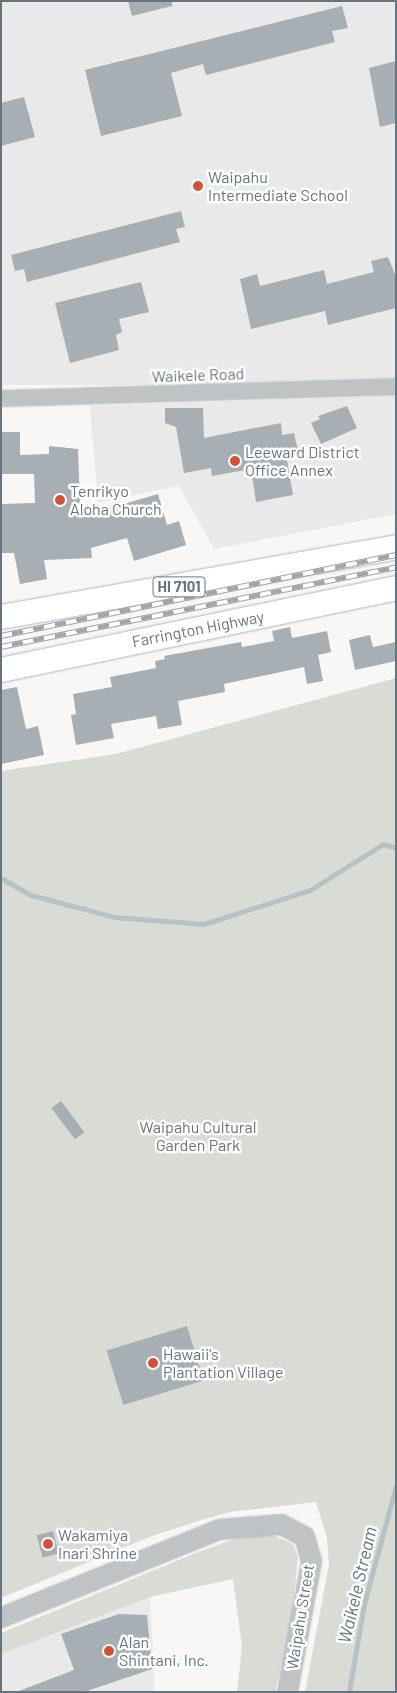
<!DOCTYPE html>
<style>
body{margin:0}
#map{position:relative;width:397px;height:1693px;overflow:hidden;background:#f8f7f5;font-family:Barlow,sans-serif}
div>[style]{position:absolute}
.built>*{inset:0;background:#e8e9e8;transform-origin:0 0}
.green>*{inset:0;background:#d8dcd5}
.stream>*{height:5px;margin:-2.5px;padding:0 2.5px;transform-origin:2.5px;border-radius:2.5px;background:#b6c3c6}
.building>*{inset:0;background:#a7afb4;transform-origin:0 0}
.roads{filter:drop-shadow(0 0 1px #b0b6b9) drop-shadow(0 0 1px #b0b6b9)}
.minor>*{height:15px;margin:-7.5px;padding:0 7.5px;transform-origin:7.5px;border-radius:7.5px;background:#bfc3c6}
.tertiary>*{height:19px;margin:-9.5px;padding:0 9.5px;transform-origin:9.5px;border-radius:9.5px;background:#bfc3c6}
.primary>*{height:24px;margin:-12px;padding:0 12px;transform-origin:12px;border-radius:12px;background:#fff}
.rail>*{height:5.5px;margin-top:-2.75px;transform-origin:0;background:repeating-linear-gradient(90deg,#fff 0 11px,#9fa6ab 0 22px);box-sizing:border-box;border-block:1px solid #9fa6ab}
.dots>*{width:14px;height:14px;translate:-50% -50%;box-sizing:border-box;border:2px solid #fff;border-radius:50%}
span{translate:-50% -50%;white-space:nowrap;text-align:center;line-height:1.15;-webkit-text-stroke:5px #fff;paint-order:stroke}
.shield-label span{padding:1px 4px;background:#fff;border:1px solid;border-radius:4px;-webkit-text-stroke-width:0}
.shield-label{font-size:15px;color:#65757e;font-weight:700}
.poi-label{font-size:16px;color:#65757e}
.left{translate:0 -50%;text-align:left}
.street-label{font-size:16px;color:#65757e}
.park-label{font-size:16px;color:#687664}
.water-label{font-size:18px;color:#607478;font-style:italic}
.frame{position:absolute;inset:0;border:2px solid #65757e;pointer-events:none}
</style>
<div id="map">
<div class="built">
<i style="left:1px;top:1px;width:395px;height:384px"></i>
<i style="clip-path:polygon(396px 396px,396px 514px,214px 549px,179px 486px,98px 503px,90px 406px)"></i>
<i style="clip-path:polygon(150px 1597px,155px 1692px,1px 1692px,1px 1654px)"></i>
</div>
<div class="green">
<i style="clip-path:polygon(396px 678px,396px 1692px,305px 1692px,329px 1564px,327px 1538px,316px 1502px,230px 1512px,202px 1520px,152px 1536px,1px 1598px,1px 771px,116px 754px)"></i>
<i style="clip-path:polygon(272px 1535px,293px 1544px,298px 1557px,291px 1626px,275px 1692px,237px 1692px,242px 1646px,233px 1579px,150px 1597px,1px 1654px,1px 1633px,198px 1552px,243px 1536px)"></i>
</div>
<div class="stream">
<i style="left:1px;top:878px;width:34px;rotate:30deg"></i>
<i style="left:31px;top:895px;width:87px;rotate:14.7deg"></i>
<i style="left:115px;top:917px;width:89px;rotate:4.5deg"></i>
<i style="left:204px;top:924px;width:111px;rotate:-17.8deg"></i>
<i style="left:310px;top:890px;width:86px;rotate:-32.2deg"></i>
<i style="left:383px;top:844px;width:14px;rotate:17deg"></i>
<i style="left:349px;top:1692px;width:89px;rotate:-80.3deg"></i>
<i style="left:364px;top:1604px;width:123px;rotate:-74.9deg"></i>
</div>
<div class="building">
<i style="clip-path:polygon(128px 1px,172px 1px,172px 6px,132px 16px)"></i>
<i style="clip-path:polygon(342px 6px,348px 28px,332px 31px,335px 42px,206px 75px,203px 64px,171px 73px,182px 116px,101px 136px,85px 70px)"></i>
<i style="clip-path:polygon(396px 61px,396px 123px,380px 127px,369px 68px)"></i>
<i style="clip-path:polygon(24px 97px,35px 137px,1px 146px,1px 103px)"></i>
<i style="clip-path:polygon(181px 211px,185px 227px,176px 229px,180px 242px,27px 282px,24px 269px,15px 271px,11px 255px)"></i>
<i style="clip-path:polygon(388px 257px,396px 277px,396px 308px,328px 325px,325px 311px,251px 329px,240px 279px,257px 274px,260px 286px,324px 270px,327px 284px,374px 272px,371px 261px)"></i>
<i style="clip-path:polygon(141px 282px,149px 312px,119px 319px,122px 332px,116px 335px,119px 350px,70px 363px,55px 303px)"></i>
<i style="clip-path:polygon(347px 406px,357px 428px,321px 444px,311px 423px,320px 419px,318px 416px)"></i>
<i style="clip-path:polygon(165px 408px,203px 408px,204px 438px,281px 423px,282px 435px,294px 433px,298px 451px,286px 454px,293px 495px,256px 502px,251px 469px,212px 476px,211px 468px,184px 473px,176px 427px,165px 423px)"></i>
<i style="clip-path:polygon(1px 432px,20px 432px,20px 455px,49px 454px,49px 446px,78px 449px,80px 505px,86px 505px,86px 515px,158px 494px,167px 525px,179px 521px,186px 545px,134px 561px,127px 538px,91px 548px,92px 558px,44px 560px,47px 579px,20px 584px,14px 553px,1px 553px,1px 504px,35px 503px,34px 474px,1px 474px)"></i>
<i style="clip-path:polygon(290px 627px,292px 638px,327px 631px,331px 652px,318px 655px,323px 681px,307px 684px,304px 667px,224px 684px,225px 692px,178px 701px,182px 725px,158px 729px,156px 716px,111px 724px,114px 738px,76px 745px,71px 715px,76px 714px,73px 694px,112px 687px,110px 677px,156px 668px,155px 661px,165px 659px,164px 656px,241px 642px,242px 647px,274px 641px,272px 631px)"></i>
<i style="clip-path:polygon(370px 635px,373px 647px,396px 642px,396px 661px,355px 670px,349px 640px)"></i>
<i style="clip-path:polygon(17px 687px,26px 729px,38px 726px,44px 755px,1px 764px,1px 690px)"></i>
<i style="left:61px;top:1101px;width:39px;height:12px;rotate:53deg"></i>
<i style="left:187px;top:1326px;width:57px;height:84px;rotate:73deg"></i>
<i style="left:53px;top:1531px;width:23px;height:17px;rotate:75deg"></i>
<i style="clip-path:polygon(119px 1614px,147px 1615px,152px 1669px,84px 1692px,16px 1692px,74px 1670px,61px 1634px)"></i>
</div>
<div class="roads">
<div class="minor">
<i style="left:1px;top:398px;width:395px;rotate:-1.7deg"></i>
</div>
<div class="tertiary">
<i style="left:1px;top:1617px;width:235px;rotate:-22deg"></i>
<i style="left:219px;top:1529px;width:62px;rotate:-4.6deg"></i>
<i style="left:281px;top:1524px;width:26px;rotate:28deg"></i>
<i style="left:304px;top:1536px;width:26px;rotate:74deg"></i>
<i style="left:311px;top:1561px;width:133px;rotate:100.4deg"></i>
</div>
<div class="primary">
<i style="left:1px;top:617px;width:401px;rotate:-10deg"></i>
<i style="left:1px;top:670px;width:403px;rotate:-11.7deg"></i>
</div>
</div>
<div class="rail">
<i style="left:1px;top:636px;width:403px;rotate:-11.6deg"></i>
<i style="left:1px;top:647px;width:403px;rotate:-11.4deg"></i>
</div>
<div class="dots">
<i style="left:198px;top:186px;background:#d45039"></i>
<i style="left:235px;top:461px;background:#d45039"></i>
<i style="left:60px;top:500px;background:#d45039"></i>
<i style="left:153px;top:1363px;background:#d45039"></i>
<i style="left:48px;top:1544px;background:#d45039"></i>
<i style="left:109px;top:1651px;background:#d45039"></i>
</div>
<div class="shield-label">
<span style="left:179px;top:587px">HI 7101</span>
</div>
<div class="poi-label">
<span class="left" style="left:208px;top:186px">Waipahu<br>Intermediate School</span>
<span class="left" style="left:245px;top:461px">Leeward District<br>Office Annex</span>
<span class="left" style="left:70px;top:500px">Tenrikyo<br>Aloha Church</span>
<span class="left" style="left:163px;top:1363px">Hawaii's<br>Plantation Village</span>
<span class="left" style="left:58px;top:1544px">Wakamiya<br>Inari Shrine</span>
<span class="left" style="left:119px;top:1651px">Alan<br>Shintani, Inc.</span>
</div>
<div class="street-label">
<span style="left:198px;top:375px;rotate:-2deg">Waikele Road</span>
<span style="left:198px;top:629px;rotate:-11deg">Farrington Highway</span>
<span style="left:300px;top:1617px;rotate:-81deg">Waipahu Street</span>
</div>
<div class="park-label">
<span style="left:198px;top:1136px">Waipahu Cultural<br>Garden Park</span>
</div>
<div class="water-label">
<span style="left:357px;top:1585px;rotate:-77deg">Waikele Stream</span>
</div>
<div class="frame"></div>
</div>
